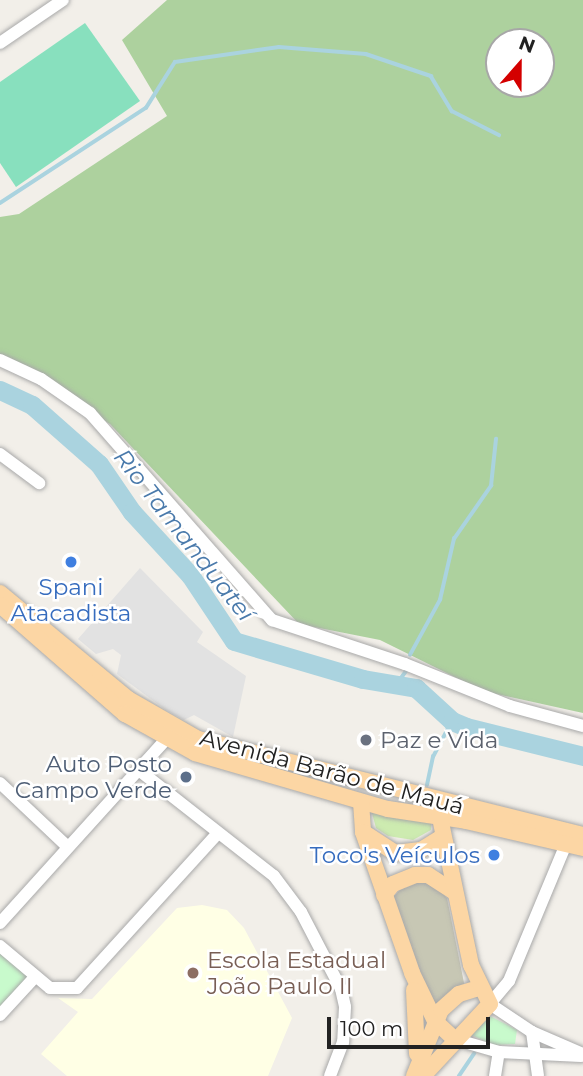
<!DOCTYPE html>
<meta charset="utf-8">
<style>
body{margin:0}
#map{position:relative;width:583px;height:1076px;overflow:hidden;background:#f2efe9;font-family:Montserrat,sans-serif}
div>[style]{position:absolute}
.education>*{inset:0;background:#ffffe5}
.construction>*{inset:0;background:#c7c7b4}
.grass>*{inset:0;background:#cdebb0}
.forest>*{inset:0;background:#add19e}
.park>*{inset:0;background:#c8facc}
.pitch>*{inset:0;background:#88e0be}
.parking>*{inset:0;background:#e2e2e2}
.stream>*{height:3.5px;margin:-1.75px;padding:0 1.75px;transform-origin:1.75px;border-radius:1.75px;background:#aad3df}
.river>*{height:19px;margin:-9.5px;padding:0 9.5px;transform-origin:9.5px;border-radius:9.5px;background:#aad3df}
.roads{filter:drop-shadow(0 0 2px #a9a9a9) drop-shadow(0 0 2px #a9a9a9)}
.minor>*{height:12px;margin:-6px;padding:0 6px;transform-origin:6px;border-radius:6px;background:#fff}
.major>*{height:16px;margin:-8px;padding:0 8px;transform-origin:8px;border-radius:8px;background:#fcd6a4}
.dots>*{width:19px;height:19px;translate:-50% -50%;box-sizing:border-box;border:4px solid #fff;border-radius:50%}
span{translate:-50% -50%;white-space:nowrap;text-align:center;line-height:1.15;-webkit-text-stroke:5px #fff;paint-order:stroke}
.shop-label{font-size:23px;color:#366cbe}
.right{translate:-100% -50%;text-align:right}
.worship-label{font-size:23px;color:#5b616d}
.left{translate:0 -50%;text-align:left}
.service-label{font-size:23px;color:#4e5e75}
.street-label{font-size:23px;color:#222}
.education-label{font-size:23px;color:#785e54}
.water-label{font-size:24px;color:#4a7aab;font-style:italic}
.north{position:absolute;left:485px;top:28px;width:70px;height:70px;box-sizing:border-box;background:#fff;border:2px solid #a7a7a7;border-radius:50%;rotate:21deg;font-size:19px;font-weight:700;line-height:28px;text-align:center;color:#222}
.north::after{content:'';display:block;margin:auto;width:24px;height:32px;background:#d40000;clip-path:polygon(50% 0,100% 100%,50% 72%,0 100%)}
.scale{position:absolute;left:327px;top:1017px;width:163px;height:32px;box-sizing:border-box;border:4px solid #222;border-top:0;padding-left:9px;font-size:21px;line-height:24px;white-space:nowrap;color:#222;-webkit-text-stroke:5px #fff;paint-order:stroke}
</style>
<div id="map">
<div class="education">
<i style="clip-path:polygon(202px 905px,227px 910px,244px 928px,292px 1018px,268px 1076px,67px 1076px,41px 1054px,78px 1012px,58px 998px,92px 999px,177px 908px)"></i>
</div>
<div class="construction">
<i style="clip-path:polygon(421px 881px,437px 887px,447px 898px,465px 988px,434px 1012px,391px 900px,406px 883px)"></i>
</div>
<div class="grass">
<i style="clip-path:polygon(372px 813px,431px 821px,431px 830px,413px 840px,388px 836px,376px 828px)"></i>
</div>
<div class="forest">
<i style="clip-path:polygon(evenodd,167px 0,583px 0,583px 713px,483px 691px,380px 640px,299px 624px,110px 424px,0 359px,0 217px,19px 214px,167px 116px,122px 40px,167px 0,499px 42px,541px 42px,541px 84px,499px 84px,499px 42px)"></i>
</div>
<div class="park">
<i style="clip-path:polygon(0 950px,29px 978px,0 1010px)"></i>
<i style="clip-path:polygon(490px 1016px,517px 1030px,515px 1044px,494px 1045px,471px 1035px)"></i>
</div>
<div class="pitch">
<i style="clip-path:polygon(85px 23px,140px 101px,16px 187px,0 163px,0 82px)"></i>
</div>
<div class="parking">
<i style="clip-path:polygon(140px 568px,203px 632px,197px 642px,246px 676px,233px 737px,194px 715px,184px 720px,166px 710px,117px 674px,121px 655px,113px 649px,96px 654px,78px 639px)"></i>
</div>
<div class="stream">
<i style="left:0;top:203px;width:174px;rotate:-33.1deg"></i>
<i style="left:146px;top:108px;width:54px;rotate:-57.8deg"></i>
<i style="left:175px;top:62px;width:105px;rotate:-8.2deg"></i>
<i style="left:279px;top:47px;width:87px;rotate:4.6deg"></i>
<i style="left:366px;top:54px;width:69px;rotate:18.7deg"></i>
<i style="left:431px;top:76px;width:41px;rotate:59deg"></i>
<i style="left:452px;top:111px;width:53px;rotate:27.1deg"></i>
<i style="left:410px;top:655px;width:63px;rotate:-61.4deg"></i>
<i style="left:440px;top:600px;width:63px;rotate:-77.1deg"></i>
<i style="left:454px;top:539px;width:65px;rotate:-55.1deg"></i>
<i style="left:491px;top:486px;width:47px;rotate:-83.9deg"></i>
<i style="left:396px;top:685px;width:17px;rotate:-54deg"></i>
<i style="left:427px;top:785px;width:29px;rotate:-78deg"></i>
<i style="left:433px;top:757px;width:41px;rotate:-62.2deg"></i>
<i style="left:459px;top:1076px;width:27px;rotate:-56deg"></i>
</div>
<div class="river">
<i style="left:0;top:390px;width:35px;rotate:25deg"></i>
<i style="left:32px;top:405px;width:89px;rotate:41.4deg"></i>
<i style="left:99px;top:464px;width:58px;rotate:55.5deg"></i>
<i style="left:132px;top:512px;width:86px;rotate:47.4deg"></i>
<i style="left:190px;top:575px;width:79px;rotate:56.3deg"></i>
<i style="left:234px;top:641px;width:134px;rotate:16.4deg"></i>
<i style="left:363px;top:679px;width:54px;rotate:9.6deg"></i>
<i style="left:416px;top:688px;width:49px;rotate:42.5deg"></i>
<i style="left:452px;top:721px;width:15px;rotate:23deg"></i>
<i style="left:466px;top:727px;width:121px;rotate:13.9deg"></i>
</div>
<div class="roads">
<div class="minor">
<i style="left:0;top:43px;width:76px;rotate:-34.3deg"></i>
<i style="left:0;top:360px;width:45px;rotate:24.9deg"></i>
<i style="left:41px;top:379px;width:60px;rotate:34.8deg"></i>
<i style="left:90px;top:413px;width:276px;rotate:48.7deg"></i>
<i style="left:272px;top:620px;width:140px;rotate:18.3deg"></i>
<i style="left:405px;top:664px;width:113px;rotate:21.8deg"></i>
<i style="left:510px;top:706px;width:76px;rotate:15.3deg"></i>
<i style="left:0;top:454px;width:49px;rotate:36.6deg"></i>
<i style="left:140px;top:771px;width:170px;rotate:38.1deg"></i>
<i style="left:274px;top:876px;width:45px;rotate:53.1deg"></i>
<i style="left:301px;top:912px;width:87px;rotate:62.5deg"></i>
<i style="left:341px;top:989px;width:18px;rotate:77deg"></i>
<i style="left:345px;top:1007px;width:35px;rotate:93deg"></i>
<i style="left:343px;top:1042px;width:36px;rotate:111deg"></i>
<i style="left:0;top:783px;width:93px;rotate:43.3deg"></i>
<i style="left:566px;top:844px;width:148px;rotate:112.6deg"></i>
<i style="left:509px;top:981px;width:30px;rotate:130deg"></i>
<i style="left:490px;top:1004px;width:50px;rotate:33.7deg"></i>
<i style="left:532px;top:1032px;width:56px;rotate:23.3deg"></i>
<i style="left:0;top:923px;width:248px;rotate:-47.9deg"></i>
<i style="left:0;top:946px;width:65px;rotate:40deg"></i>
<i style="left:50px;top:988px;width:27px"></i>
<i style="left:77px;top:988px;width:208px;rotate:-47.7deg"></i>
<i style="left:0;top:1015px;width:52px;rotate:-47.4deg"></i>
<i style="left:532px;top:1032px;width:44px;rotate:82.2deg"></i>
<i style="left:454px;top:1039px;width:47px;rotate:16.1deg"></i>
<i style="left:499px;top:1052px;width:82px;rotate:2.8deg"></i>
<i style="left:495px;top:1076px;width:24px;rotate:-81deg"></i>
</div>
<div class="major">
<i style="left:0;top:593px;width:166px;rotate:39.6deg"></i>
<i style="left:128px;top:699px;width:81px;rotate:29.7deg"></i>
<i style="left:198px;top:739px;width:397px;rotate:14deg"></i>
<i style="left:0;top:605px;width:166px;rotate:41.1deg"></i>
<i style="left:125px;top:714px;width:80px;rotate:29.1deg"></i>
<i style="left:195px;top:753px;width:201px;rotate:16.2deg"></i>
<i style="left:388px;top:809px;width:79px;rotate:8.7deg"></i>
<i style="left:466px;top:821px;width:120px;rotate:13deg"></i>
<i style="left:361px;top:802px;width:30px;rotate:86deg"></i>
<i style="left:363px;top:832px;width:149px;rotate:70.8deg"></i>
<i style="left:412px;top:973px;width:53px;rotate:64.4deg"></i>
<i style="left:435px;top:1021px;width:26px;rotate:43deg"></i>
<i style="left:363px;top:832px;width:38px;rotate:33deg"></i>
<i style="left:395px;top:853px;width:26px;rotate:-7deg"></i>
<i style="left:421px;top:850px;width:26px;rotate:-32deg"></i>
<i style="left:384px;top:895px;width:14px;rotate:-51deg"></i>
<i style="left:393px;top:884px;width:24px;rotate:-22deg"></i>
<i style="left:415px;top:875px;width:13px"></i>
<i style="left:428px;top:875px;width:31px;rotate:33deg"></i>
<i style="left:414px;top:990px;width:64px;rotate:87.3deg"></i>
<i style="left:414px;top:1076px;width:71px;rotate:-67.8deg"></i>
<i style="left:441px;top:1010px;width:24px;rotate:-42deg"></i>
<i style="left:459px;top:994px;width:21px;rotate:-17deg"></i>
<i style="left:423px;top:1076px;width:98px;rotate:-47.1deg"></i>
<i style="left:490px;top:1004px;width:43px;rotate:-116deg"></i>
<i style="left:471px;top:965px;width:159px;rotate:-101.9deg"></i>
</div>
</div>
<div class="dots">
<i style="left:71px;top:562px;background:#3f7fe0"></i>
<i style="left:366px;top:740px;background:#6b7280"></i>
<i style="left:186px;top:777px;background:#5c6f8a"></i>
<i style="left:494px;top:855px;background:#3f7fe0"></i>
<i style="left:193px;top:973px;background:#8d6e63"></i>
</div>
<div class="shop-label">
<span style="left:71px;top:600px">Spani<br>Atacadista</span>
<span class="right" style="left:480px;top:855px">Toco's Veículos</span>
</div>
<div class="worship-label">
<span class="left" style="left:380px;top:740px">Paz e Vida</span>
</div>
<div class="service-label">
<span class="right" style="left:172px;top:777px">Auto Posto<br>Campo Verde</span>
</div>
<div class="street-label">
<span style="left:332px;top:772px;rotate:15deg">Avenida Barão de Mauá</span>
</div>
<div class="education-label">
<span class="left" style="left:207px;top:973px">Escola Estadual<br>João Paulo II</span>
</div>
<div class="water-label">
<span style="left:184px;top:535px;rotate:52deg">Rio Tamanduateí</span>
</div>
<div class="north">N</div>
<div class="scale">100 m</div>
</div>
